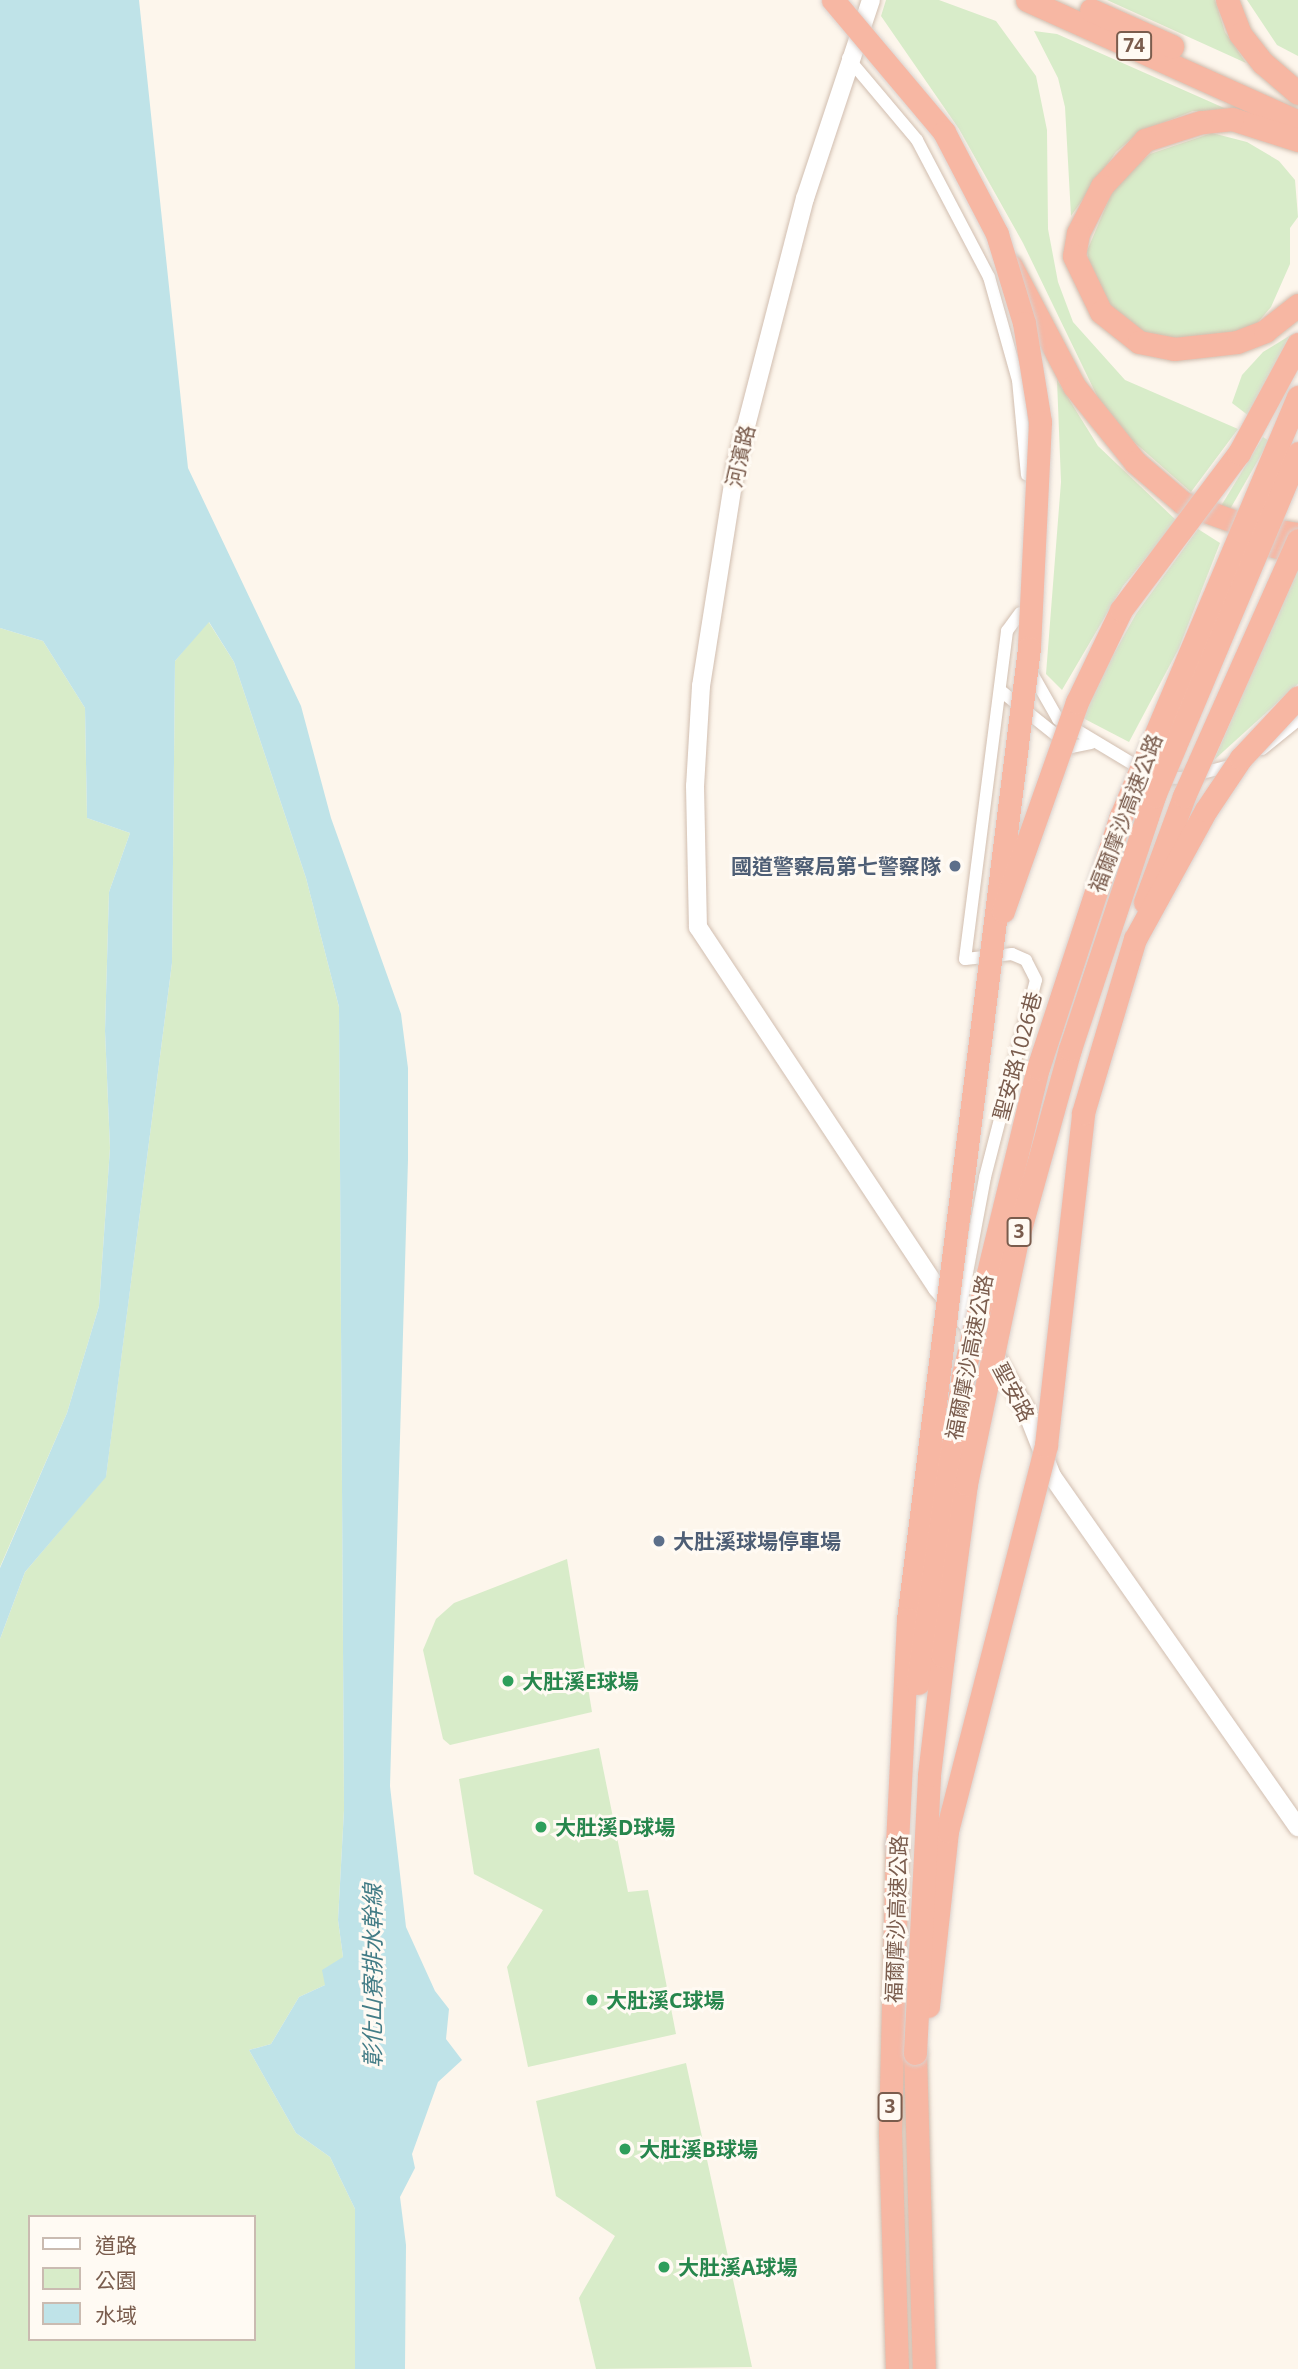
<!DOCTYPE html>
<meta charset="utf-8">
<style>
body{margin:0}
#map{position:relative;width:1298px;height:2369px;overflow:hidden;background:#fdf6ec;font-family:"Noto Sans","Noto Sans TC",sans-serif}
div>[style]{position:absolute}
.green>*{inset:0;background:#d8ecc9}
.water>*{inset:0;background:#bfe3e8}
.roads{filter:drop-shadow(0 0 2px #d1beb0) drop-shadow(0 0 2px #d1beb0)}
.street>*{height:12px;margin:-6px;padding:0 6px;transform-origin:6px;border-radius:6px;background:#fff}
.secondary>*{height:18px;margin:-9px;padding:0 9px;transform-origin:9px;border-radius:9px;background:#fff}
.highway>*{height:23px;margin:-11.5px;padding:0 11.5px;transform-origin:11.5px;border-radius:11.5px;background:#f7b7a3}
.bridges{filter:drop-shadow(0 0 2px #dad1cd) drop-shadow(0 0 2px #dad1cd)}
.highway-bridge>*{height:23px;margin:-11.5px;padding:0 11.5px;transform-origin:11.5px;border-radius:11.5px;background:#f7b7a3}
.dots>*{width:19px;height:19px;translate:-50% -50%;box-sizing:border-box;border:4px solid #fffaf3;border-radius:50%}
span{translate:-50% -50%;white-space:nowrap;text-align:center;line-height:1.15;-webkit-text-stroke:6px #fffaf3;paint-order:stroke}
.shield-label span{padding:2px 5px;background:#fffaf3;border:2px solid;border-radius:5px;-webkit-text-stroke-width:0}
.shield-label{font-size:19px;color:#7a5c4d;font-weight:700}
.street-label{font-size:21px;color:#7a5c4d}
.service-label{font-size:21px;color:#4e5e75;font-weight:700}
.right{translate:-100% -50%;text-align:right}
.left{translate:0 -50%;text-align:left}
.leisure-label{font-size:21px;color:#27864d;font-weight:700}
.water-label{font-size:23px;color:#437c86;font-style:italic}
.legend{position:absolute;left:28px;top:2215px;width:228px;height:126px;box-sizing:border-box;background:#fffaf3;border:2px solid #cabbb1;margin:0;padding:9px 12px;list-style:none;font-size:21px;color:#7a5c4d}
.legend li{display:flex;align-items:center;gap:14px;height:35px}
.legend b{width:35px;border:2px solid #cabbb1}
</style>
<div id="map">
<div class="green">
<i style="clip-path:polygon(886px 0,939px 0,996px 21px,1036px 76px,1047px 130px,1048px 229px,1058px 282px,1073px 322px,1125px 380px,1238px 429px,1191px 492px,1133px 441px,1098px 398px,1023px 243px,959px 129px,881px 16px)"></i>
<i style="clip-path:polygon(1107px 0,1215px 0,1225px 32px,1246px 63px)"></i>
<i style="clip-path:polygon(1247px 0,1298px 0,1298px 56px,1277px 45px)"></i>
<i style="clip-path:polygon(1034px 31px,1057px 34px,1231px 111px,1193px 111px,1139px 132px,1116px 152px,1071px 216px,1065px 107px,1058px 78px)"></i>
<i style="clip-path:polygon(1212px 133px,1247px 142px,1279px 161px,1295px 180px,1298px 217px,1290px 228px,1290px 264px,1271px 307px,1253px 328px,1211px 342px,1147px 337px,1107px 303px,1092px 280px,1087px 251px,1115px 185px,1150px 154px)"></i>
<i style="clip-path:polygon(1294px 333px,1275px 374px,1249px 416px,1232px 403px,1242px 375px,1263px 352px)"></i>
<i style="clip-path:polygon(1057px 380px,1098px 446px,1177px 521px,1123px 586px,1062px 690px,1046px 674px,1061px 482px)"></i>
<i style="clip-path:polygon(1263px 437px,1269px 441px,1229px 511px,1221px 506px)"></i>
<i style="clip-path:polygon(1198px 529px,1220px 543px,1179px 648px,1129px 742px,1079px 716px,1136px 614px)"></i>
<i style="clip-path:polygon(1298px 566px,1298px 684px,1214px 760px)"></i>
<i style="clip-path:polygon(evenodd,208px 621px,234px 662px,306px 878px,339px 1007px,344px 1810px,338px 1920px,343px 1957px,325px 1985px,299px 1997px,271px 2044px,249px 2050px,296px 2133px,330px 2157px,355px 2209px,355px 2369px,0 2369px,0 1639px,25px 1572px,106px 1476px,172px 963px,175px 661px,208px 621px,30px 2217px,254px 2217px,254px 2339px,30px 2339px,30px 2217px)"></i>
<i style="clip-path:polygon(0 628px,43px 641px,85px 708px,87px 818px,130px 833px,109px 892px,105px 1031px,110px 1148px,99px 1306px,67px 1413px,0 1567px)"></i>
<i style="clip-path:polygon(567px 1559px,592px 1712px,450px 1745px,443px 1739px,423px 1650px,436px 1619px,454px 1603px)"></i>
<i style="clip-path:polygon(599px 1748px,628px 1892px,648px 1890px,676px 2034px,528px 2067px,507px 1967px,543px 1910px,474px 1874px,459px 1779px)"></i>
<i style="clip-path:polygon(686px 2063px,752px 2367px,596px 2369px,579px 2298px,615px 2236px,556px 2196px,536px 2101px)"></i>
</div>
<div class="water">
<i style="clip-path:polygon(0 0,139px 0,188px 468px,301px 706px,331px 818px,401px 1014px,408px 1068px,408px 1160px,390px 1786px,406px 1927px,435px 1991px,449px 2009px,446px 2039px,462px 2060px,438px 2082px,412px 2154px,415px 2168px,400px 2197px,406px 2245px,405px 2369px,355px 2369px,355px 2209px,330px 2157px,296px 2133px,249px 2050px,271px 2044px,299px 1997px,325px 1985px,322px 1970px,343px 1957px,338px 1920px,344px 1810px,339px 1007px,306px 878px,234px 662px,209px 622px,175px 661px,172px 963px,106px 1477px,25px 1572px,0 1639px,0 1568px,67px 1413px,99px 1306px,110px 1148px,105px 1031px,109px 892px,130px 833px,87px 818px,85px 708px,43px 641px,0 628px)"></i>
</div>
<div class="roads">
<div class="street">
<i style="left:848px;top:58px;width:107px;rotate:49.9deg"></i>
<i style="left:917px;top:140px;width:155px;rotate:62.3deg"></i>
<i style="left:989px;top:277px;width:107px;rotate:74.3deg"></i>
<i style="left:1018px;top:380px;width:95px;rotate:84.6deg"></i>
<i style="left:1030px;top:670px;width:56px;rotate:60.3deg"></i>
<i style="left:1058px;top:719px;width:99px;rotate:31deg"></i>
<i style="left:1001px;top:691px;width:90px;rotate:38.7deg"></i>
<i style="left:1071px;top:747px;width:20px;rotate:-11deg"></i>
<i style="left:1262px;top:749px;width:46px;rotate:-38.9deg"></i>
<i style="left:1160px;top:777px;width:22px;rotate:3deg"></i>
<i style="left:1182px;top:778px;width:54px;rotate:-14deg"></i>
<i style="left:959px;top:1316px;width:141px;rotate:-79.4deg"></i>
<i style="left:985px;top:1177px;width:203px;rotate:-75.5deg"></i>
<i style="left:1036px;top:980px;width:22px;rotate:-117deg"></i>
<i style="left:1026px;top:960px;width:15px;rotate:-157deg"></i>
<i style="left:1012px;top:954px;width:47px;rotate:173.9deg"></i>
<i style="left:965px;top:959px;width:331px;rotate:-82.7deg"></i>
<i style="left:1007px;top:631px;width:22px;rotate:-54deg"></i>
</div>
<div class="secondary">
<i style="left:871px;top:0;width:209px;rotate:108.4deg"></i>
<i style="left:805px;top:198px;width:276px;rotate:104.5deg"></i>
<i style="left:736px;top:465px;width:224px;rotate:99deg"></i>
<i style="left:701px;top:686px;width:100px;rotate:93.4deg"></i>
<i style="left:695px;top:786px;width:141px;rotate:88.8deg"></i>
<i style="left:698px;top:927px;width:433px;rotate:56.5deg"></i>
<i style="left:937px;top:1288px;width:93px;rotate:49.8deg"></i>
<i style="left:997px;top:1359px;width:59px;rotate:60.4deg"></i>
<i style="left:1026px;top:1410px;width:71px;rotate:68.5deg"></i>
<i style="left:1052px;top:1476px;width:429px;rotate:55deg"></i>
</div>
<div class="highway">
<i style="left:1027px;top:0;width:297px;rotate:24.2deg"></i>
<i style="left:1227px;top:0;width:36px;rotate:69deg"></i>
<i style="left:1240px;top:34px;width:37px;rotate:52deg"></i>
<i style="left:1263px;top:63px;width:46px;rotate:40.6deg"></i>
<i style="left:1091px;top:10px;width:89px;rotate:24deg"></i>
<i style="left:1298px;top:140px;width:69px;rotate:-162.3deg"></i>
<i style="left:1232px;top:119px;width:31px;rotate:174deg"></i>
<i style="left:1201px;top:122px;width:59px;rotate:162.2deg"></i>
<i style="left:1145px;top:140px;width:63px;rotate:133.1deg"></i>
<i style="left:1102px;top:186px;width:53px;rotate:117.1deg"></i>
<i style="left:1078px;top:233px;width:23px;rotate:100deg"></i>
<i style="left:1074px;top:256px;width:62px;rotate:64.3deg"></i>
<i style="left:1101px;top:312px;width:48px;rotate:38.3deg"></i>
<i style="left:1139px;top:342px;width:36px;rotate:11deg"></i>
<i style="left:1174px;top:349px;width:63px;rotate:-6.3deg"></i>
<i style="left:1237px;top:342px;width:30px;rotate:-21deg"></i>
<i style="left:1265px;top:331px;width:42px;rotate:-38.2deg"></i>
<i style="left:1011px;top:266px;width:136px;rotate:62.3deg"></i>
<i style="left:1074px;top:386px;width:97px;rotate:51.2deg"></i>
<i style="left:1135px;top:462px;width:63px;rotate:40.5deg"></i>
<i style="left:1183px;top:503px;width:68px;rotate:19.8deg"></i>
<i style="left:1247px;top:526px;width:52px;rotate:8.9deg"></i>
<i style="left:1243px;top:537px;width:57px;rotate:16.2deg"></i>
<i style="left:897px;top:1844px;width:289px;rotate:91.4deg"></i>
<i style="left:890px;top:2133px;width:236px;rotate:88.3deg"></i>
<i style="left:915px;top:2053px;width:316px;rotate:88.4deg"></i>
</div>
</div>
<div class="bridges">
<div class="highway-bridge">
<i style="left:833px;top:0;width:172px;rotate:49.9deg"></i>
<i style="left:944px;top:132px;width:115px;rotate:62.5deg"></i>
<i style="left:997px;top:234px;width:93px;rotate:73.1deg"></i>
<i style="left:1024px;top:323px;width:100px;rotate:80.8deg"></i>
<i style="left:1040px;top:422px;width:226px;rotate:92.8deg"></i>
<i style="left:1029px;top:648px;width:979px;rotate:97.1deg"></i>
<i style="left:908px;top:1619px;width:225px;rotate:92.8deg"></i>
<i style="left:1145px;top:902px;width:113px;rotate:-69.8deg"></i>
<i style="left:1184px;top:796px;width:280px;rotate:-66deg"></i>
<i style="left:1003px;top:911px;width:222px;rotate:-70.5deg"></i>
<i style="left:1077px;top:702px;width:102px;rotate:-64.4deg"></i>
<i style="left:1121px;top:610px;width:196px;rotate:-53.1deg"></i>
<i style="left:1239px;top:453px;width:124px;rotate:-61.6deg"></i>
<i style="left:918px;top:1683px;width:311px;rotate:-81.7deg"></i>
<i style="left:963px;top:1375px;width:316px;rotate:-76.3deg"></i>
<i style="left:1038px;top:1068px;width:265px;rotate:-71.8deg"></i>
<i style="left:1121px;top:816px;width:455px;rotate:-67.1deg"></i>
<i style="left:928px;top:2006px;width:176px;rotate:-83.8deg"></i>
<i style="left:947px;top:1831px;width:398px;rotate:-75.6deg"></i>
<i style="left:1046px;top:1445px;width:334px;rotate:-83.6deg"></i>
<i style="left:1083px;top:1113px;width:182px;rotate:-73.4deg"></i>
<i style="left:1135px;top:939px;width:147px;rotate:-61.2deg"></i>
<i style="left:1206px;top:810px;width:63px;rotate:-56.1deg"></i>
<i style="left:1241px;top:758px;width:83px;rotate:-46.9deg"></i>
<i style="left:915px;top:2053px;width:278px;rotate:-87.1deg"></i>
<i style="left:929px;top:1775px;width:120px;rotate:-83.3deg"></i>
<i style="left:943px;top:1656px;width:174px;rotate:-82.4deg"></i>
<i style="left:966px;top:1484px;width:249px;rotate:-78.2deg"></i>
<i style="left:1017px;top:1240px;width:198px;rotate:-74.5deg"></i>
<i style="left:1070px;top:1049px;width:267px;rotate:-71.6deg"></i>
<i style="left:1154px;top:796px;width:372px;rotate:-67.2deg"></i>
</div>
</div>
<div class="dots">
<i style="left:955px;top:866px;background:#5c6f8a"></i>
<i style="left:659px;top:1541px;background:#5c6f8a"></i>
<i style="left:508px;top:1681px;background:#2e9e5b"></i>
<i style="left:541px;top:1827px;background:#2e9e5b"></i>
<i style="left:592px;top:2000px;background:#2e9e5b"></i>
<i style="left:625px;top:2149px;background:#2e9e5b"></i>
<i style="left:664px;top:2267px;background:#2e9e5b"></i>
</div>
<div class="shield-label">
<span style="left:1134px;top:46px">74</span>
<span style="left:1019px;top:1232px">3</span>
<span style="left:890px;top:2107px">3</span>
</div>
<div class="street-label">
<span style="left:740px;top:456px;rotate:-77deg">河濱路</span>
<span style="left:1125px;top:813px;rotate:-69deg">福爾摩沙高速公路</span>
<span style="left:1017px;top:1056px;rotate:-75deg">聖安路1026巷</span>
<span style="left:969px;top:1357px;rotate:-79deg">福爾摩沙高速公路</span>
<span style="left:1014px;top:1392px;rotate:62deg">聖安路</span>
<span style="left:896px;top:1919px;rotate:-88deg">福爾摩沙高速公路</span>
</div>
<div class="service-label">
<span class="right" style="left:941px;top:866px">國道警察局第七警察隊</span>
<span class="left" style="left:673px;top:1541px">大肚溪球場停車場</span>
</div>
<div class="leisure-label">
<span class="left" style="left:522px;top:1681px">大肚溪E球場</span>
<span class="left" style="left:555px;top:1827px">大肚溪D球場</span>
<span class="left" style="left:606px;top:2000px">大肚溪C球場</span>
<span class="left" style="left:639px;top:2149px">大肚溪B球場</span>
<span class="left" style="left:678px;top:2267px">大肚溪A球場</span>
</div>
<div class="water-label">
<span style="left:372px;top:1976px;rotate:-90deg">彰化山寮排水幹線</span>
</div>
<ul class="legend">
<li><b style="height:9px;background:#fff"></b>道路</li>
<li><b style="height:19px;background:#d8ecc9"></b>公園</li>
<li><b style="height:19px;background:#bfe3e8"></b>水域</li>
</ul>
</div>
